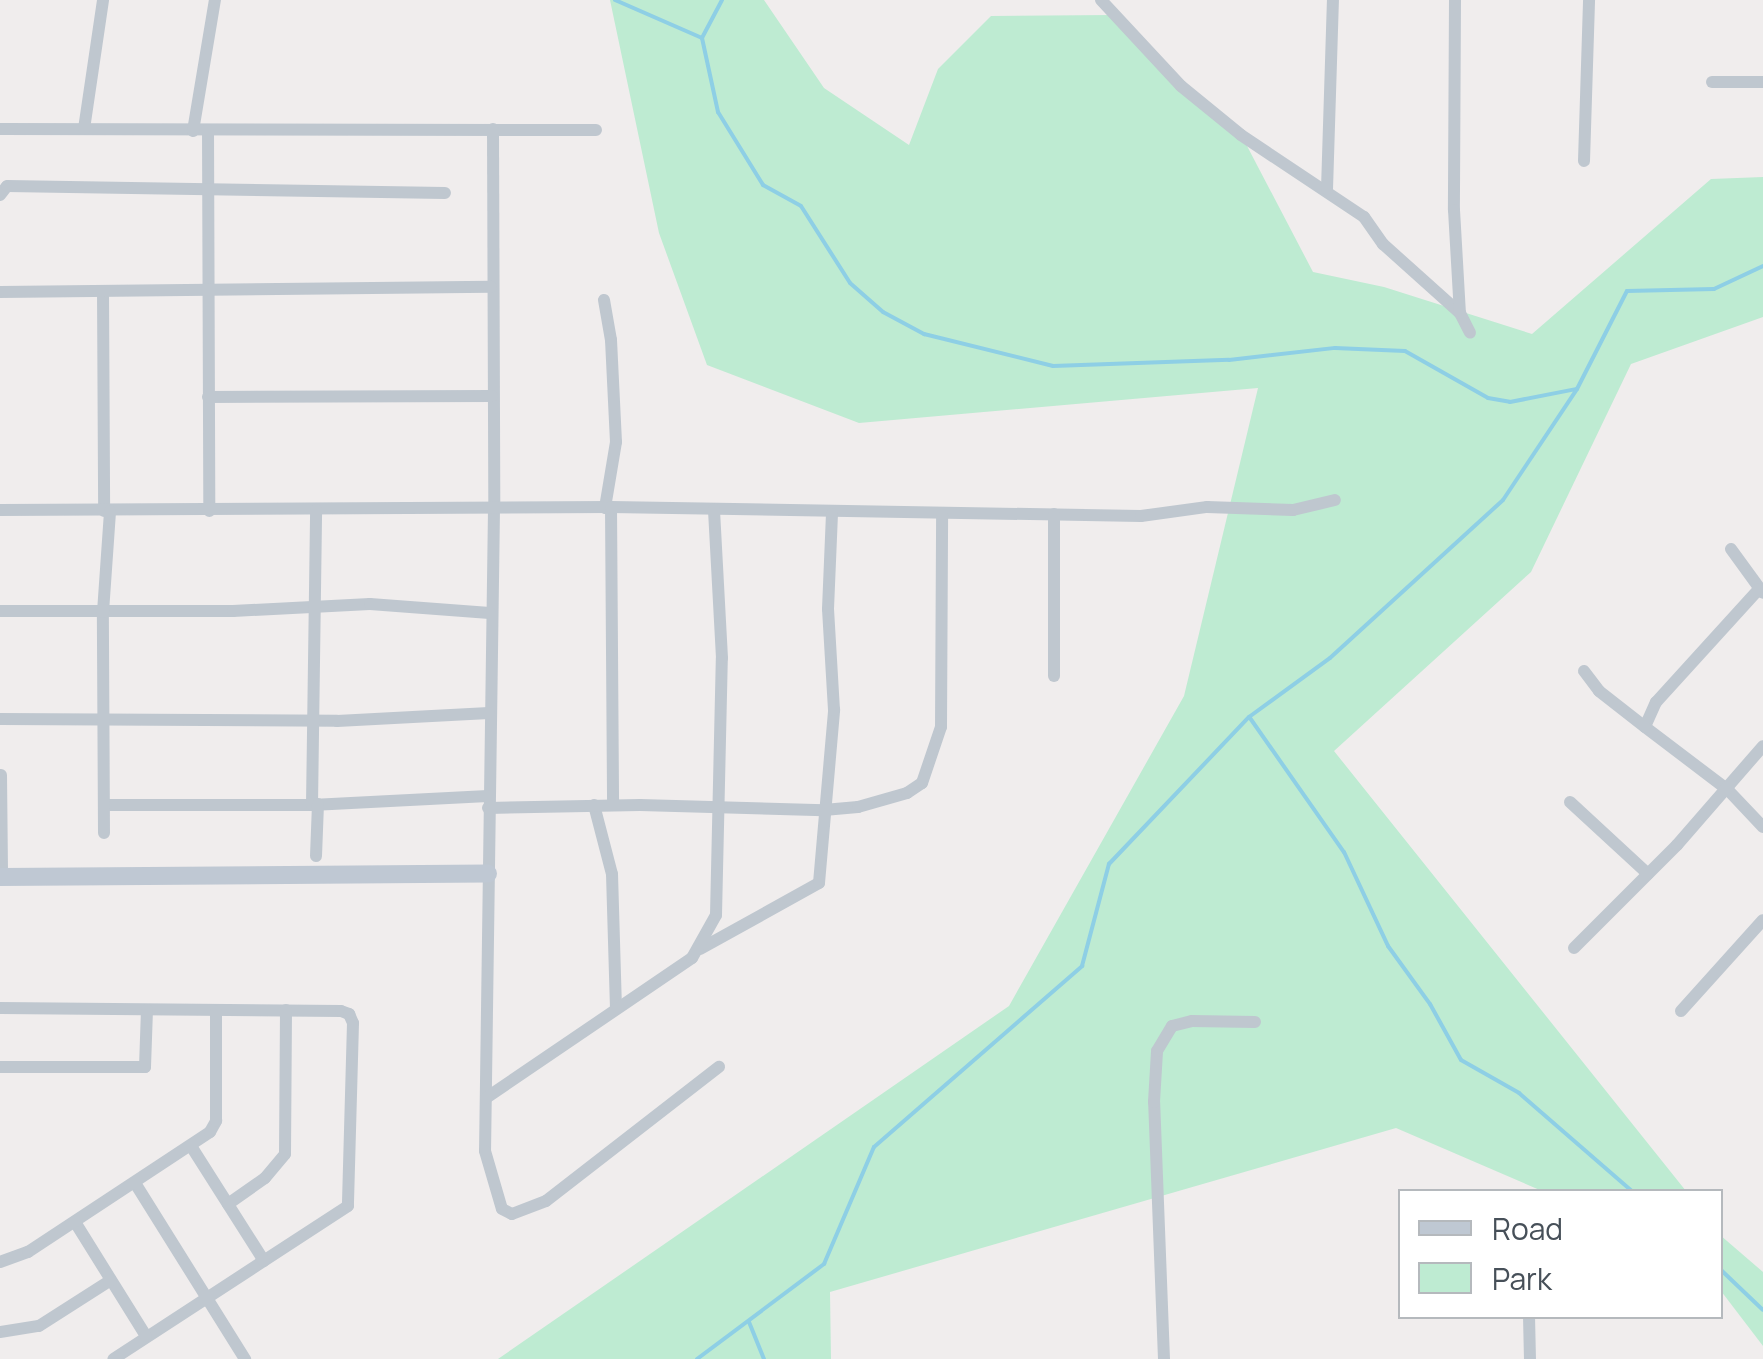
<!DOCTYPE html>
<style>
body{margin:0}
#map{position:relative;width:1763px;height:1359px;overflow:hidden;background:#f0eded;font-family:Manrope,sans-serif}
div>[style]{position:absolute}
.green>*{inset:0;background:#beebd2}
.stream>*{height:4px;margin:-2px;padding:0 2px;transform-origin:2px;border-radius:2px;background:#8ecfe5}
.street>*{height:12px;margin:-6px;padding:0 6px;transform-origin:6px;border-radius:6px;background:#bfc7cf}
.secondary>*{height:18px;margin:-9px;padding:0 9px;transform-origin:9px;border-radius:9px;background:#bfc8d3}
span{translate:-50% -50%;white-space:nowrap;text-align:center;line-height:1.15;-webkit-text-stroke:8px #fff;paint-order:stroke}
.legend{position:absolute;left:1398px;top:1189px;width:325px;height:130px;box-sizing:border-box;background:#fff;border:2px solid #b5b9bd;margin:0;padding:12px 18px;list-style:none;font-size:30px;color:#475059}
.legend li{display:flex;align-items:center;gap:20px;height:50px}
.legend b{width:50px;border:2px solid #b5b9bd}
</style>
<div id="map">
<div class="green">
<i style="clip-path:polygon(610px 0,764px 0,824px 88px,909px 145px,938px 69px,991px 16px,1112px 15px,1246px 144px,1313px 272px,1384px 287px,1532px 334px,1711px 179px,1763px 177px,1763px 317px,1631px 364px,1531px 572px,1334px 751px,1686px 1191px,1542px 1191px,1396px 1128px,830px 1292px,831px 1359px,498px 1359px,1009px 1006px,1184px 696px,1258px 388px,859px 423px,707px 365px,659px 233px)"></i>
<i style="clip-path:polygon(1720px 1235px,1763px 1272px,1763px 1346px,1721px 1291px)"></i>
</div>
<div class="stream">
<i style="left:615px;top:0;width:95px;rotate:23.6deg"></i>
<i style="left:722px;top:0;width:43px;rotate:117.8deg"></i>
<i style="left:702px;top:38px;width:76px;rotate:77.8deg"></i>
<i style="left:718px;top:112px;width:86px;rotate:58.3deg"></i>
<i style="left:763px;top:185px;width:43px;rotate:28.9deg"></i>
<i style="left:801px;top:206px;width:91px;rotate:57.5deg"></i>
<i style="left:850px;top:283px;width:44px;rotate:41.3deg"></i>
<i style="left:883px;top:312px;width:47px;rotate:28.2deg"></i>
<i style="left:924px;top:334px;width:133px;rotate:13.9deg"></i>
<i style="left:1053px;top:366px;width:176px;rotate:-2deg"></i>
<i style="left:1229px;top:360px;width:107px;rotate:-6.5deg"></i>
<i style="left:1335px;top:348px;width:70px;rotate:2.5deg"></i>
<i style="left:1405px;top:351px;width:95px;rotate:29.5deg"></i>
<i style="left:1488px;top:398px;width:22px;rotate:10deg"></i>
<i style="left:1510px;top:402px;width:67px;rotate:-11.1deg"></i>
<i style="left:1250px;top:718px;width:164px;rotate:55deg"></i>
<i style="left:1344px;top:852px;width:104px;rotate:64.9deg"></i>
<i style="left:1388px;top:946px;width:72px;rotate:54.1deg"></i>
<i style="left:1430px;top:1004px;width:64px;rotate:61deg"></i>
<i style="left:1461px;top:1060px;width:67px;rotate:29.6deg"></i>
<i style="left:1519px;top:1093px;width:151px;rotate:41deg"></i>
<i style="left:1720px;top:1269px;width:59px;rotate:43.6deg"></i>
<i style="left:749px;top:1322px;width:40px;rotate:68deg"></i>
<i style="left:697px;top:1359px;width:159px;rotate:-36.8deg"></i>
<i style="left:824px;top:1264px;width:127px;rotate:-66.9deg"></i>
<i style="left:874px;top:1147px;width:276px;rotate:-41deg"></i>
<i style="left:1082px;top:966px;width:106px;rotate:-75.2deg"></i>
<i style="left:1109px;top:864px;width:203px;rotate:-46.4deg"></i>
<i style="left:1249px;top:717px;width:100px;rotate:-36.1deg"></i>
<i style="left:1330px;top:658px;width:234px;rotate:-42.4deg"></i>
<i style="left:1503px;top:500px;width:133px;rotate:-56.3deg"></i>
<i style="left:1577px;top:389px;width:110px;rotate:-63deg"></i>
<i style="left:1627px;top:291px;width:87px;rotate:-1.3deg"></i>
<i style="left:1714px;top:289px;width:54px;rotate:-25.1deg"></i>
</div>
<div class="street">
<i style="left:1101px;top:0;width:117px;rotate:47.1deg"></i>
<i style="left:1181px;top:86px;width:77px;rotate:39.2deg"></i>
<i style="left:1241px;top:135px;width:148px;rotate:33.7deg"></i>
<i style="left:1364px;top:217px;width:33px;rotate:55deg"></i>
<i style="left:1383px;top:244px;width:103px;rotate:41.9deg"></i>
<i style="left:1460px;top:313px;width:22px;rotate:63deg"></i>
<i style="left:1455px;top:0;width:210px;rotate:90.3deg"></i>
<i style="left:1454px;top:210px;width:103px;rotate:86.7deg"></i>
<i style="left:1712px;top:82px;width:51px"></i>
<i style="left:0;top:129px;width:596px;rotate:0.1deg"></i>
<i style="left:84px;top:129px;width:130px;rotate:-81.6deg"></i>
<i style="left:493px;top:129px;width:380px;rotate:89.8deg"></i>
<i style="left:494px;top:509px;width:642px;rotate:90.8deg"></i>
<i style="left:485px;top:1151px;width:60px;rotate:73.7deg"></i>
<i style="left:502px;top:1209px;width:11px;rotate:27deg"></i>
<i style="left:512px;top:1214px;width:36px;rotate:-21deg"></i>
<i style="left:546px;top:1201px;width:219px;rotate:-37.8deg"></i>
<i style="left:208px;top:130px;width:381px;rotate:89.8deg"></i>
<i style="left:193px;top:131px;width:133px;rotate:-80.5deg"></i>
<i style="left:1584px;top:161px;width:161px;rotate:-88.2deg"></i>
<i style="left:1327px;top:189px;width:189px;rotate:-88.2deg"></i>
<i style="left:0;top:195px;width:11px;rotate:-52deg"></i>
<i style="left:7px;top:186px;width:438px;rotate:0.9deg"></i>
<i style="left:103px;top:291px;width:220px;rotate:89.7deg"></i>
<i style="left:0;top:292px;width:491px;rotate:-0.6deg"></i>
<i style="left:604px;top:300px;width:41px;rotate:80.1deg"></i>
<i style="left:611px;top:340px;width:102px;rotate:87.2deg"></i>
<i style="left:616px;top:442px;width:67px;rotate:99.5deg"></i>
<i style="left:208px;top:397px;width:284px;rotate:-0.2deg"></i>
<i style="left:611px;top:507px;width:298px;rotate:89.6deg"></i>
<i style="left:0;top:510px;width:611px;rotate:-0.28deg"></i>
<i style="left:611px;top:507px;width:530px;rotate:0.97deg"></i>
<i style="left:1141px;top:516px;width:67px;rotate:-7.8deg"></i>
<i style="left:1207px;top:507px;width:86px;rotate:2deg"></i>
<i style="left:1293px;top:510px;width:43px;rotate:-13.4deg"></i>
<i style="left:1054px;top:514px;width:162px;rotate:90deg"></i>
<i style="left:1731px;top:549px;width:54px;rotate:54deg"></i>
<i style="left:1759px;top:589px;width:153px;rotate:132.3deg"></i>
<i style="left:1656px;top:702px;width:27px;rotate:114deg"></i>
<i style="left:1645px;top:727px;width:104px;rotate:37.2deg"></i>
<i style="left:1728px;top:790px;width:51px;rotate:46.6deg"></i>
<i style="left:0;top:611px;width:233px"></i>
<i style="left:233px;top:611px;width:137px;rotate:-2.9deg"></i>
<i style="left:370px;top:604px;width:120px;rotate:4.3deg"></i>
<i style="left:1584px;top:671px;width:25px;rotate:53deg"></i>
<i style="left:1599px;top:691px;width:58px;rotate:38deg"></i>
<i style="left:0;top:719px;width:337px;rotate:0.3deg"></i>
<i style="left:337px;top:721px;width:152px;rotate:-3deg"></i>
<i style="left:1px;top:775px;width:102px;rotate:89.4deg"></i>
<i style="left:1570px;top:802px;width:106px;rotate:42.7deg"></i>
<i style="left:104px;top:805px;width:208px"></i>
<i style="left:312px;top:805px;width:176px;rotate:-2.9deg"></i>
<i style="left:312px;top:805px;width:295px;rotate:-89.2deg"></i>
<i style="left:594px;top:805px;width:71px;rotate:75.4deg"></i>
<i style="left:612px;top:874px;width:135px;rotate:88.3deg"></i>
<i style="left:488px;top:808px;width:152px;rotate:-1.1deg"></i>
<i style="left:640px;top:805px;width:184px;rotate:1.6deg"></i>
<i style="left:824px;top:810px;width:34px;rotate:-5deg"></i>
<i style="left:858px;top:807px;width:51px;rotate:-15.9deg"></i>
<i style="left:907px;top:793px;width:18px;rotate:-34deg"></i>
<i style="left:922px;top:783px;width:59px;rotate:-71.3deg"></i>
<i style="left:941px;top:727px;width:212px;rotate:-89.7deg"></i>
<i style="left:104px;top:833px;width:221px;rotate:-90.3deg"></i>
<i style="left:103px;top:612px;width:101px;rotate:-86deg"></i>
<i style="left:316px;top:856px;width:52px;rotate:-87.8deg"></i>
<i style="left:1574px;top:948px;width:146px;rotate:-45deg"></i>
<i style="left:1677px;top:845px;width:131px;rotate:-49deg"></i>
<i style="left:700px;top:949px;width:136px;rotate:-29deg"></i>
<i style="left:819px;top:883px;width:174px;rotate:-85deg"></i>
<i style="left:834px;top:710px;width:101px;rotate:-93.4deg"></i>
<i style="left:828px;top:609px;width:95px;rotate:-87.6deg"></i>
<i style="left:0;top:1008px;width:341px;rotate:0.5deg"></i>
<i style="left:341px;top:1011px;width:9px;rotate:21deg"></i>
<i style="left:349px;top:1014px;width:10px;rotate:66deg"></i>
<i style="left:353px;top:1023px;width:183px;rotate:91.6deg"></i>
<i style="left:348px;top:1206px;width:280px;rotate:146.9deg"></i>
<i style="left:1681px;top:1011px;width:122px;rotate:-48deg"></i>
<i style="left:0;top:1067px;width:145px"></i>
<i style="left:145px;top:1067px;width:57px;rotate:-88deg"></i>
<i style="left:486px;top:1098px;width:249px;rotate:-34.2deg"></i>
<i style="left:692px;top:958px;width:49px;rotate:-60.8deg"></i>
<i style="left:716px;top:915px;width:257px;rotate:-88.7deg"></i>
<i style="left:722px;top:658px;width:149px;rotate:-93.1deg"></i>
<i style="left:191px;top:1146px;width:136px;rotate:57.6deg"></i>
<i style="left:135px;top:1183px;width:208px;rotate:58deg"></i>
<i style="left:228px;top:1204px;width:45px;rotate:-35.1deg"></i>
<i style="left:265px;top:1178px;width:31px;rotate:-50deg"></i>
<i style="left:285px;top:1154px;width:144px;rotate:-89.6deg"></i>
<i style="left:75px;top:1222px;width:134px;rotate:58.1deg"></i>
<i style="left:0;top:1262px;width:30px;rotate:-20deg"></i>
<i style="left:28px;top:1252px;width:218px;rotate:-33.4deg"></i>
<i style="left:210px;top:1132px;width:13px;rotate:-61deg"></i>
<i style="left:216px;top:1121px;width:110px;rotate:-90deg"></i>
<i style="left:1529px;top:1316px;width:43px;rotate:88.7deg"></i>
<i style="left:0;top:1332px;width:39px;rotate:-9deg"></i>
<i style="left:39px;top:1326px;width:85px;rotate:-32.6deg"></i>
<i style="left:1164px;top:1359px;width:257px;rotate:-92.2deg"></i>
<i style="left:1154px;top:1102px;width:51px;rotate:-86.6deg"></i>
<i style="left:1157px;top:1051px;width:29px;rotate:-59deg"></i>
<i style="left:1172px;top:1026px;width:21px;rotate:-14deg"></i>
<i style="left:1192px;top:1021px;width:63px;rotate:0.9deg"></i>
</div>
<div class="secondary">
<i style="left:0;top:877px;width:488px;rotate:-0.4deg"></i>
</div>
<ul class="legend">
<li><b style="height:12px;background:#bfc8d3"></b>Road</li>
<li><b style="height:28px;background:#beebd2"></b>Park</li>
</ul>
</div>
